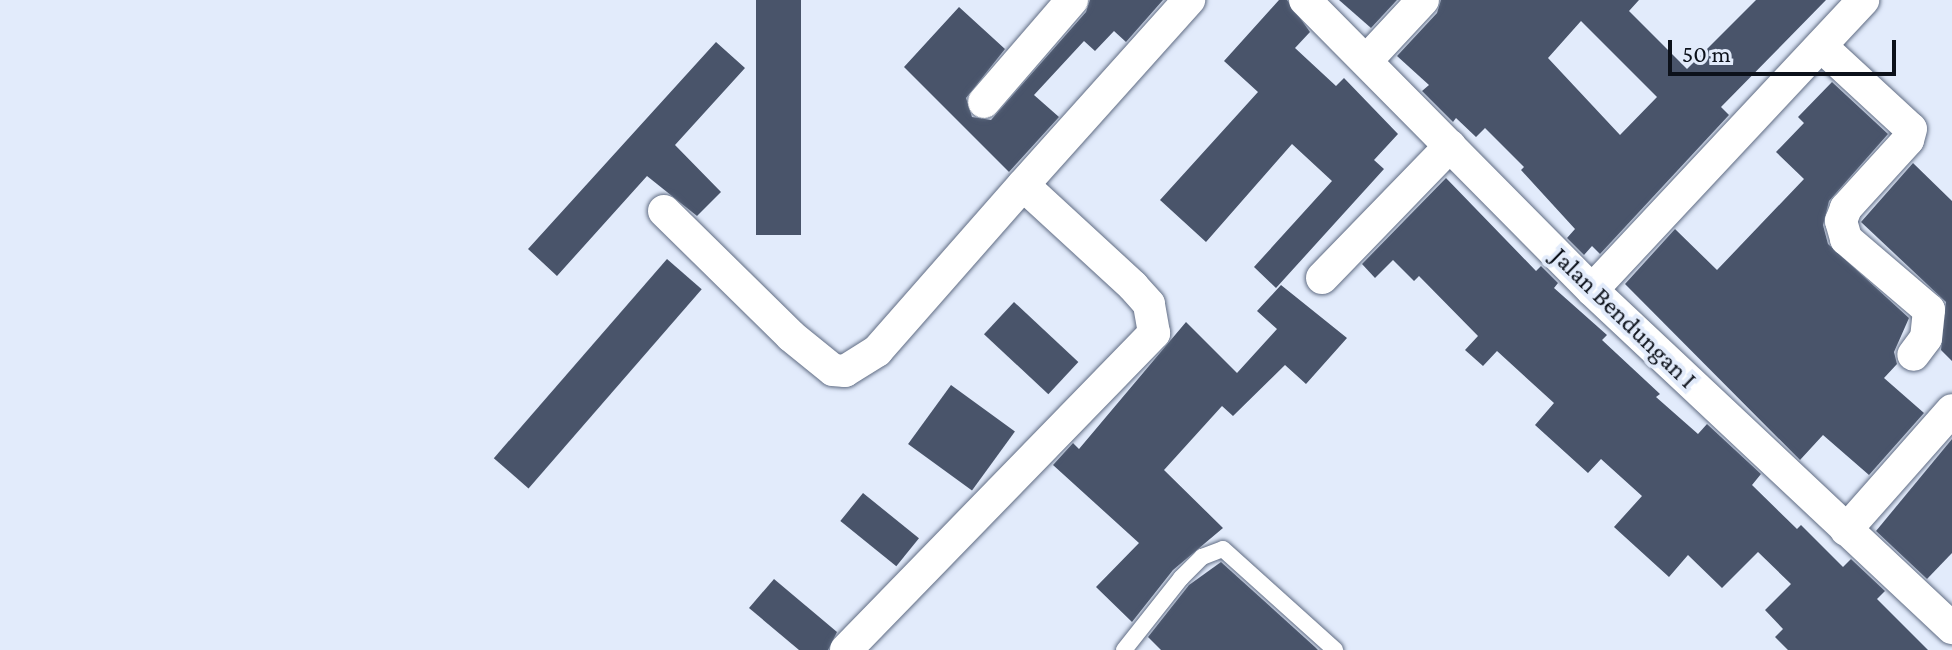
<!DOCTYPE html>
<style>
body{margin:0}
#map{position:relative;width:1952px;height:650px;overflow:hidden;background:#e2ebfb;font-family:"Crimson Pro",serif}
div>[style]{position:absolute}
.building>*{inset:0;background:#49546a;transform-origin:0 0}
.roads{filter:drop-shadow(0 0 2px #606c83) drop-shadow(0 0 2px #606c83)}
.lane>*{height:16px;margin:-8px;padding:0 8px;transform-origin:8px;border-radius:8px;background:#fff}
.street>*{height:32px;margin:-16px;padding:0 16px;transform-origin:16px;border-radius:16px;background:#fff}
span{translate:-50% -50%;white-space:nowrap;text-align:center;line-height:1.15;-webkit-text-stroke:8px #e2ebfb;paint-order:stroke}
.street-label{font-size:26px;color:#0c111a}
.scale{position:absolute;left:1668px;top:40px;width:228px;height:36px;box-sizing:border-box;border:4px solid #0c111a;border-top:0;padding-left:10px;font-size:24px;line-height:28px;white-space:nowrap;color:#0c111a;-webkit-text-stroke:6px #e2ebfb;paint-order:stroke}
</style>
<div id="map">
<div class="building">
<i style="left:756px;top:0;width:45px;height:235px"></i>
<i style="clip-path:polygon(1090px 0,1163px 0,1126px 42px,1114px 31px,1095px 51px,1084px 41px,1034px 95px,1059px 117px,1009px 172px,904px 67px,959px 7px,1005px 49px,966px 98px,972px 117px,991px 120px,1086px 12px)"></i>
<i style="clip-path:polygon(1279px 0,1287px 0,1310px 32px,1295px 48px,1336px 86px,1344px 78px,1398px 134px,1374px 160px,1384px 169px,1276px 288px,1254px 267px,1332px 181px,1292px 144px,1206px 242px,1160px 200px,1258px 92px,1224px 61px)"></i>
<i style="clip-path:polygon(1339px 0,1397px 0,1371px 28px)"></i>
<i style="clip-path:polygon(evenodd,1441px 0,1639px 0,1629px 11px,1687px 69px,1756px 0,1826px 0,1721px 107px,1729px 115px,1600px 254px,1592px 246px,1584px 255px,1567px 238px,1575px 229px,1521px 170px,1524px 167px,1485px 128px,1476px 137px,1456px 118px,1453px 122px,1422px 91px,1429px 85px,1397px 56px,1437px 13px,1441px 0,1581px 21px,1657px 97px,1620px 135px,1548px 58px,1581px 21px)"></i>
<i style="clip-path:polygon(716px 42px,745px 68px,675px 145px,721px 192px,697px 216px,647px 176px,557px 276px,528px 249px)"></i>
<i style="clip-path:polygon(1832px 82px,1888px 134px,1829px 201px,1823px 225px,1828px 244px,1909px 318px,1894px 352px,1897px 364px,1884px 378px,1924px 413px,1869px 475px,1823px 435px,1800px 460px,1625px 284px,1675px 229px,1717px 270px,1804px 179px,1776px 152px,1804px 123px,1798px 117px)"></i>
<i style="clip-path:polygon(1913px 163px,1952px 201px,1952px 361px,1941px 350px,1946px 302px,1861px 222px)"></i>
<i style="clip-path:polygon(1446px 178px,1536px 271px,1541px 266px,1558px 283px,1554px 288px,1607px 335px,1602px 340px,1660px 394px,1656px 397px,1698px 434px,1707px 424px,1761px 474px,1752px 485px,1797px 529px,1801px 525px,1843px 567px,1851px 559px,1885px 591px,1877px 599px,1928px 650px,1788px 650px,1775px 637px,1783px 629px,1765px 610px,1791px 584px,1758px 552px,1722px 588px,1688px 555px,1669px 577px,1614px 527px,1642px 496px,1601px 459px,1588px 473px,1535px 425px,1554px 403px,1497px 351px,1483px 366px,1465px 350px,1478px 336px,1419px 276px,1414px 281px,1393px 260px,1375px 278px,1362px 264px)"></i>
<i style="left:667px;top:259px;width:46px;height:264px;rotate:41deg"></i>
<i style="clip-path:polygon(1281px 285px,1347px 338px,1306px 384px,1285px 365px,1233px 416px,1222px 406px,1164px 470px,1223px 528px,1173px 570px,1132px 622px,1096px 587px,1139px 543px,1053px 465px,1073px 443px,1079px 449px,1186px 322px,1237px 373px,1277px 329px,1257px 311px)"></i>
<i style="left:1014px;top:302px;width:88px;height:44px;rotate:43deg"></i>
<i style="left:951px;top:385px;width:79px;height:73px;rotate:36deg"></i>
<i style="clip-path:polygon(1952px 439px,1952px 553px,1927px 579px,1876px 531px)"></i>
<i style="left:863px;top:493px;width:72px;height:36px;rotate:39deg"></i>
<i style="clip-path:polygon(1221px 562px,1315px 647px,1318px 650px,1161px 650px,1148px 637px,1189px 585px)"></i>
<i style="clip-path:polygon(774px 579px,837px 632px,828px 650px,799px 650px,749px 608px)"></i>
</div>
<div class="roads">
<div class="lane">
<i style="left:1124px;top:650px;width:92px;rotate:-51.6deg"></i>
<i style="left:1181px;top:578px;width:30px;rotate:-45deg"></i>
<i style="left:1202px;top:557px;width:22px;rotate:-21deg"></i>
<i style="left:1223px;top:549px;width:151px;rotate:42deg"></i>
</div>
<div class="street">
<i style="left:1305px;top:0;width:408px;rotate:45.3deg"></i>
<i style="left:1592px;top:290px;width:494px;rotate:43.2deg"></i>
<i style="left:1821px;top:46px;width:122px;rotate:42.7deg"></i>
<i style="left:1911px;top:129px;width:11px;rotate:105deg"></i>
<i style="left:1908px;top:140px;width:92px;rotate:132.4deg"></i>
<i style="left:1846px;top:208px;width:14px;rotate:111deg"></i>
<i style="left:1841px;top:221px;width:19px;rotate:74deg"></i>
<i style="left:1846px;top:239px;width:109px;rotate:40.5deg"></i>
<i style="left:1929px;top:310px;width:28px;rotate:96deg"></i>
<i style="left:1926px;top:338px;width:21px;rotate:127deg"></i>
<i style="left:1367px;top:60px;width:82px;rotate:-47deg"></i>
<i style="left:984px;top:102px;width:135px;rotate:-49.2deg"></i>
<i style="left:664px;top:211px;width:178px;rotate:44.5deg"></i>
<i style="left:791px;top:336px;width:54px;rotate:39deg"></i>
<i style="left:833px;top:370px;width:12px;rotate:5deg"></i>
<i style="left:845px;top:371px;width:38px;rotate:-32deg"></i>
<i style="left:877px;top:351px;width:221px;rotate:-48.7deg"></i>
<i style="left:1322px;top:278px;width:184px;rotate:-45.9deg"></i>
<i style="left:1592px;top:290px;width:397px;rotate:-46.9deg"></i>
<i style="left:1846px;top:530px;width:160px;rotate:-48.5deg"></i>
<i style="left:846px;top:650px;width:442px;rotate:-45.8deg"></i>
<i style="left:1154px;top:333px;width:29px;rotate:-100deg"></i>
<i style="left:1149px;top:304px;width:24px;rotate:-132deg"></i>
<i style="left:1133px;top:286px;width:149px;rotate:-137.4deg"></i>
<i style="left:1023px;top:185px;width:249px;rotate:-48.1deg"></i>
</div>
</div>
<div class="street-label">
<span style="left:1624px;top:318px;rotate:44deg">Jalan Bendungan I</span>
</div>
<div class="scale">50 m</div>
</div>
